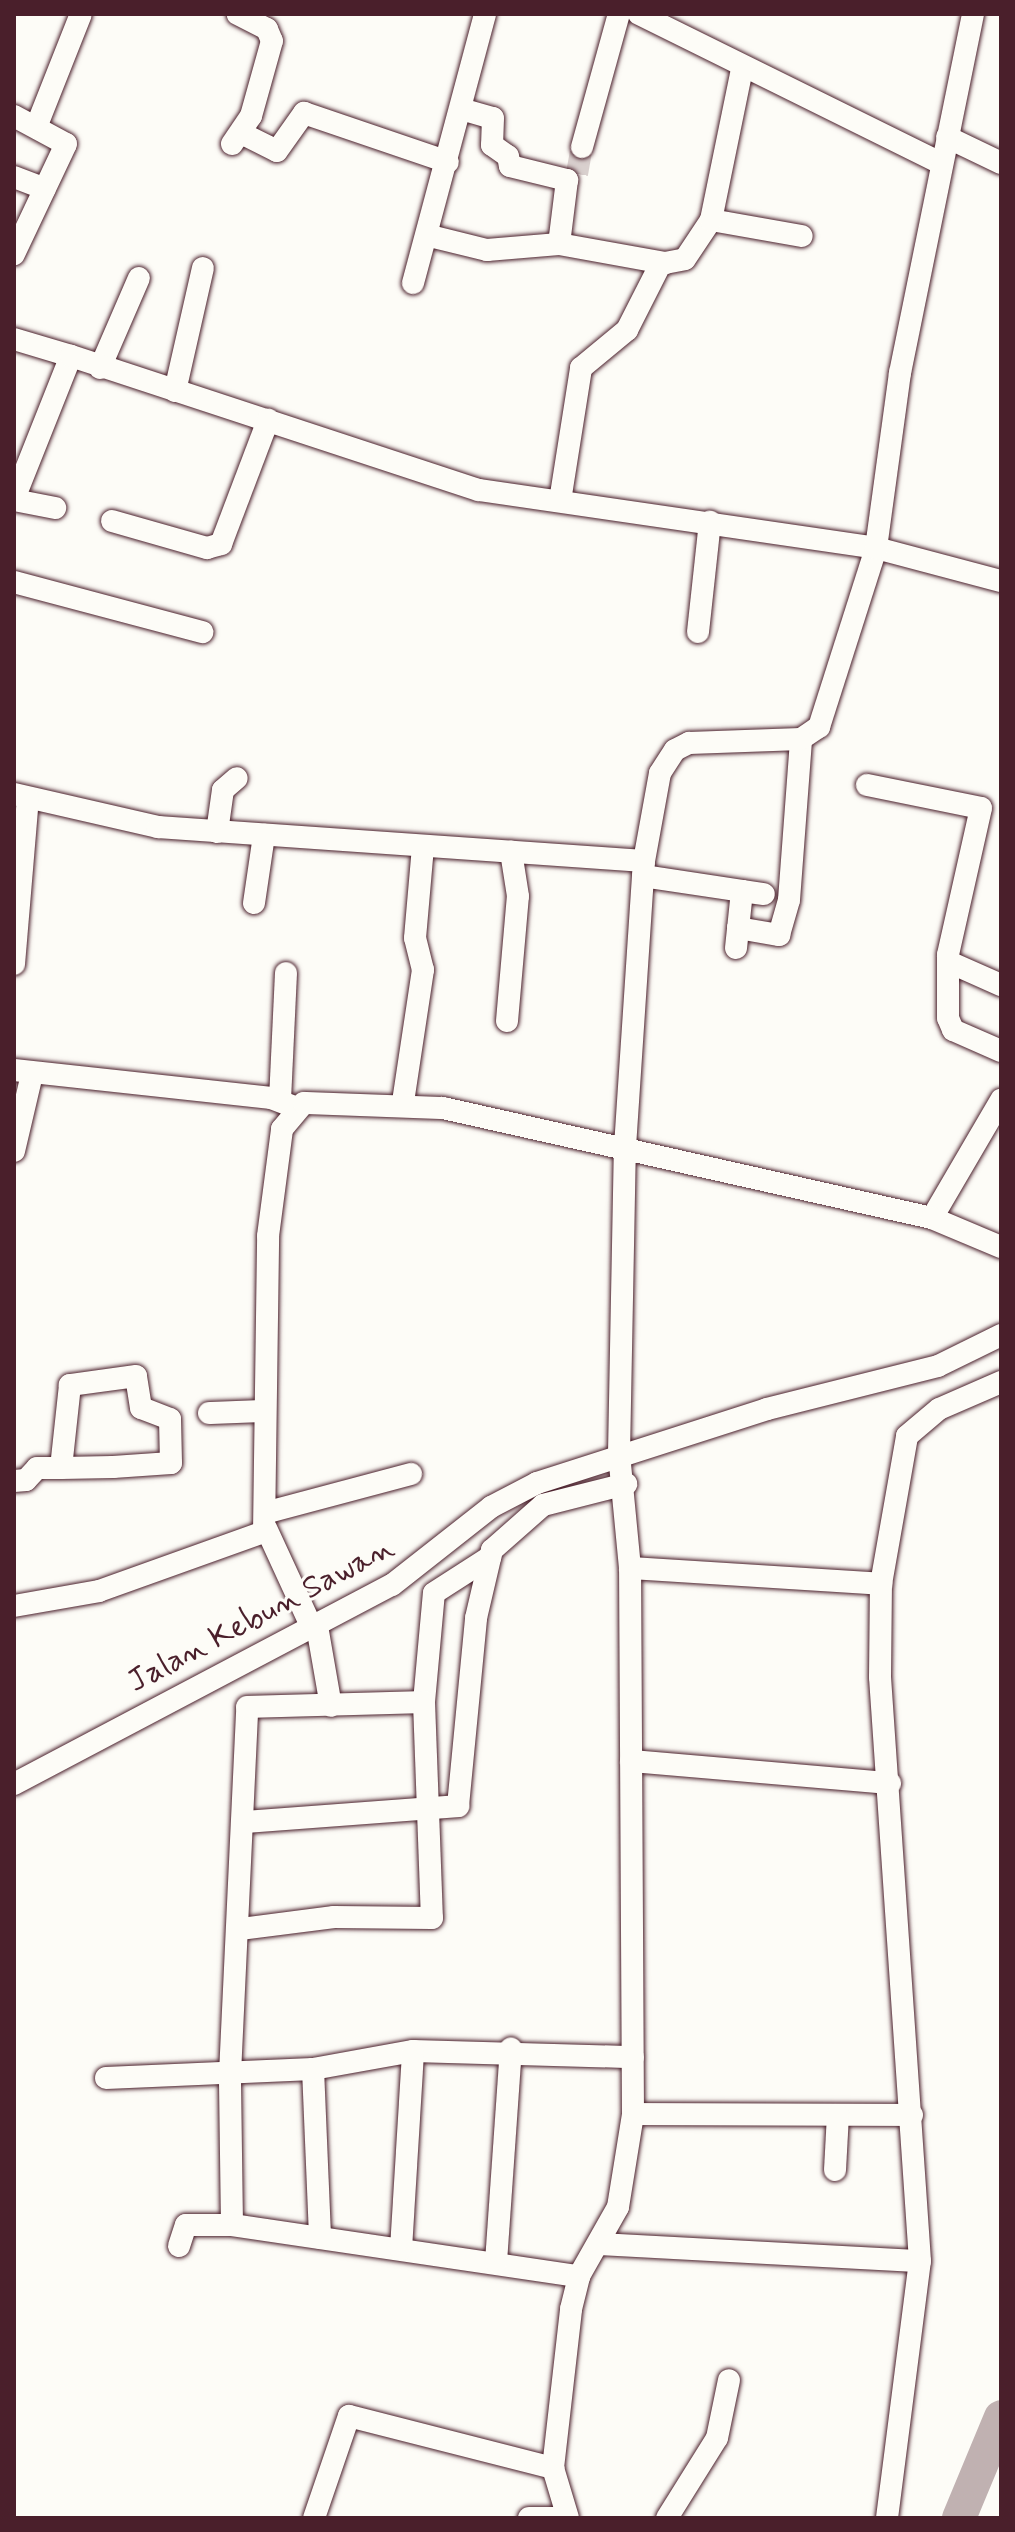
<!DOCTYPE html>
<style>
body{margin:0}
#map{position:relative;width:1015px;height:2532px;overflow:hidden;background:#fdfcf7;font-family:Mynerve,sans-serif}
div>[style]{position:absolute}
.river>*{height:34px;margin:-17px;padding:0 17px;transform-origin:17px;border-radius:17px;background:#c0b1b1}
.street-tunnel>*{height:22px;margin-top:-11px;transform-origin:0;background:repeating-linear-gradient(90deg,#d9d0ce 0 22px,transparent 0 33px)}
.roads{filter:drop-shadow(0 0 2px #4a1f2b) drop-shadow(0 0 2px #4a1f2b)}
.street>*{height:22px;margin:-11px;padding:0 11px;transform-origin:11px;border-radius:11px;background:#fdfcf7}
span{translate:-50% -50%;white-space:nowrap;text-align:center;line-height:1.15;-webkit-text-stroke:6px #fdfcf7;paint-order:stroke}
.street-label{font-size:32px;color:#4a1f2b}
.frame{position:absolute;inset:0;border:16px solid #4a1f2b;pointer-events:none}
</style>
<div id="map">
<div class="river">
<i style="left:959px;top:2518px;width:109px;rotate:-67.4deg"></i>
</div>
<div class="street-tunnel">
<i style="left:577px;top:174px;width:27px;rotate:-80deg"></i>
</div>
<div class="roads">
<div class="street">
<i style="left:639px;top:14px;width:336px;rotate:26.3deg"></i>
<i style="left:461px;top:109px;width:33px;rotate:16deg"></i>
<i style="left:493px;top:118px;width:27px;rotate:92deg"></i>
<i style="left:492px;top:145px;width:19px;rotate:35deg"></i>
<i style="left:508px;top:156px;width:10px;rotate:79deg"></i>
<i style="left:510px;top:166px;width:59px;rotate:13.8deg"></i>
<i style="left:567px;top:180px;width:64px;rotate:97.1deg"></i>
<i style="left:14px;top:116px;width:59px;rotate:28.3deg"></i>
<i style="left:66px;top:144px;width:122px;rotate:115.3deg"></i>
<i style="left:37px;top:125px;width:119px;rotate:-68.4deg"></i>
<i style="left:241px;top:133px;width:40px;rotate:26.6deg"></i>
<i style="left:277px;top:151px;width:47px;rotate:-54.6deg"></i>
<i style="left:304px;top:113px;width:152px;rotate:18.8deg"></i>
<i style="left:947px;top:137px;width:60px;rotate:25.7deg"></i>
<i style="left:232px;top:144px;width:34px;rotate:-56deg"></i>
<i style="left:251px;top:116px;width:78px;rotate:-74.4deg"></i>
<i style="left:272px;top:41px;width:13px;rotate:-113deg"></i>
<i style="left:267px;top:29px;width:33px;rotate:-153deg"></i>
<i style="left:582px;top:147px;width:138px;rotate:-74.5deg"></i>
<i style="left:14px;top:177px;width:33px;rotate:21deg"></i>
<i style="left:711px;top:220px;width:92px;rotate:10deg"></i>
<i style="left:430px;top:236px;width:59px;rotate:13.8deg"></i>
<i style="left:487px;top:250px;width:72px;rotate:-4.8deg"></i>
<i style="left:559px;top:244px;width:108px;rotate:10.2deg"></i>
<i style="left:665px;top:263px;width:20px;rotate:-11deg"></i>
<i style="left:685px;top:259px;width:47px;rotate:-56.3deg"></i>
<i style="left:711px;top:220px;width:154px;rotate:-78.4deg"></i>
<i style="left:413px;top:283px;width:278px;rotate:-75deg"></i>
<i style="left:14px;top:339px;width:59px;rotate:16.6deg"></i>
<i style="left:100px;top:368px;width:98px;rotate:-66.6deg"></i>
<i style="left:175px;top:391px;width:126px;rotate:-77.2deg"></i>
<i style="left:14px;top:499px;width:154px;rotate:-68.3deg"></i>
<i style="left:71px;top:356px;width:429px;rotate:18.2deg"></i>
<i style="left:479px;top:490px;width:401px;rotate:8.3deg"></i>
<i style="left:876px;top:548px;width:129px;rotate:14.8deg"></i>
<i style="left:14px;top:500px;width:42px;rotate:11deg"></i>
<i style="left:560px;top:501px;width:135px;rotate:-81deg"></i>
<i style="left:581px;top:368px;width:60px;rotate:-39.6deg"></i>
<i style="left:627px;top:330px;width:75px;rotate:-63.1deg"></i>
<i style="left:112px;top:521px;width:99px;rotate:15.9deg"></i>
<i style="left:207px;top:548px;width:15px;rotate:-16deg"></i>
<i style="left:221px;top:544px;width:133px;rotate:-69.2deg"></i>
<i style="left:14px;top:582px;width:195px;rotate:14.9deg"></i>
<i style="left:698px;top:632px;width:111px;rotate:-83.8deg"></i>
<i style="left:867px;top:785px;width:116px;rotate:11.4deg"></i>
<i style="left:981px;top:808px;width:151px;rotate:102.7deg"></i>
<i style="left:948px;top:955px;width:63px;rotate:90deg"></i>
<i style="left:948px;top:1018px;width:13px;rotate:67deg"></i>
<i style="left:953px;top:1030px;width:52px;rotate:23.6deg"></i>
<i style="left:14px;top:794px;width:148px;rotate:12.9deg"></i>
<i style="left:158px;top:827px;width:487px;rotate:4deg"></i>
<i style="left:217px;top:832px;width:42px;rotate:-81.9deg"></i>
<i style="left:223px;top:790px;width:18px;rotate:-41deg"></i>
<i style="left:643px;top:876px;width:100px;rotate:8.6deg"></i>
<i style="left:742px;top:891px;width:37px;rotate:96deg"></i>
<i style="left:738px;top:928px;width:42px;rotate:9.7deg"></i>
<i style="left:779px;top:935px;width:36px;rotate:-74deg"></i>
<i style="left:789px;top:900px;width:161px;rotate:-85.7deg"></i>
<i style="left:742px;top:891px;width:22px;rotate:8deg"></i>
<i style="left:254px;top:903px;width:69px;rotate:-81.6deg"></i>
<i style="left:736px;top:948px;width:20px;rotate:-84deg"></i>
<i style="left:949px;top:962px;width:57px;rotate:23.9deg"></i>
<i style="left:14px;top:964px;width:166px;rotate:-85.2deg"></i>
<i style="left:507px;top:1021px;width:125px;rotate:-85deg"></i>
<i style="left:518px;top:896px;width:45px;rotate:-99deg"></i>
<i style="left:14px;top:1070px;width:259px;rotate:6.2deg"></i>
<i style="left:271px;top:1098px;width:26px;rotate:21deg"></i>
<i style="left:280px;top:1100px;width:127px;rotate:-87.3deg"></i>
<i style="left:403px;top:1102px;width:134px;rotate:-81.4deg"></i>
<i style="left:423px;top:970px;width:33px;rotate:-104deg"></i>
<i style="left:415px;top:938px;width:92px;rotate:-85deg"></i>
<i style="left:14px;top:1151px;width:79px;rotate:-76.8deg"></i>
<i style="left:932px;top:1218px;width:137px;rotate:-59.7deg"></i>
<i style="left:209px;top:1413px;width:55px;rotate:-2.1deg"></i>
<i style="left:14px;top:1481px;width:12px;rotate:-5deg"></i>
<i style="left:26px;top:1480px;width:16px;rotate:-47deg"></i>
<i style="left:37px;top:1468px;width:24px"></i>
<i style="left:61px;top:1468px;width:52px;rotate:-1.1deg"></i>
<i style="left:113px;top:1467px;width:58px;rotate:-3.9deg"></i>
<i style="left:171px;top:1463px;width:44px;rotate:-91.3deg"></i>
<i style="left:170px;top:1419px;width:31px;rotate:-159deg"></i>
<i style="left:141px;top:1408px;width:32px;rotate:-99deg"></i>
<i style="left:136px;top:1376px;width:67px;rotate:172.2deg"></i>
<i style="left:70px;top:1385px;width:83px;rotate:96.2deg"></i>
<i style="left:268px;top:1512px;width:148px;rotate:-14.9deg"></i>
<i style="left:266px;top:1528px;width:110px;rotate:65.3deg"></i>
<i style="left:630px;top:1568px;width:252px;rotate:3.6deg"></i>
<i style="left:14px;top:1606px;width:86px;rotate:-10deg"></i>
<i style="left:99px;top:1591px;width:175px;rotate:-19.7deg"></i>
<i style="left:264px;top:1532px;width:296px;rotate:-89.2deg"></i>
<i style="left:268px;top:1236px;width:108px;rotate:-82.5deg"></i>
<i style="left:282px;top:1129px;width:34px;rotate:-50deg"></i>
<i style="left:304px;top:1103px;width:139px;rotate:2.1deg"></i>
<i style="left:443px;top:1108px;width:501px;rotate:12.68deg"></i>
<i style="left:932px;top:1218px;width:75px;rotate:22.8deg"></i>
<i style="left:317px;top:1626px;width:81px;rotate:80.1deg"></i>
<i style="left:424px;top:1702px;width:109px;rotate:-84.8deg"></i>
<i style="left:434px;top:1593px;width:67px;rotate:-32.7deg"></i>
<i style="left:631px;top:1761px;width:260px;rotate:4.9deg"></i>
<i style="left:14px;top:1784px;width:427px;rotate:-27.8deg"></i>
<i style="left:392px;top:1585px;width:126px;rotate:-38.2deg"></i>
<i style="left:491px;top:1507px;width:52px;rotate:-27.6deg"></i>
<i style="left:537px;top:1483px;width:242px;rotate:-17.8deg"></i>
<i style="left:767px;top:1409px;width:176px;rotate:-14.1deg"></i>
<i style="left:938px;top:1366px;width:70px;rotate:-26.2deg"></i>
<i style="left:246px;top:1822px;width:213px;rotate:-4.3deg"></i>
<i style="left:458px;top:1806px;width:189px;rotate:-84.5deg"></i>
<i style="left:476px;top:1618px;width:70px;rotate:-76.8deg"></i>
<i style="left:492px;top:1550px;width:68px;rotate:-41.4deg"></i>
<i style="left:543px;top:1505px;width:86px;rotate:-14.2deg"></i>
<i style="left:313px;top:2069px;width:169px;rotate:87.6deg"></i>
<i style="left:106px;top:2078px;width:207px;rotate:-2.5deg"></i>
<i style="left:313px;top:2069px;width:102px;rotate:-10.2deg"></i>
<i style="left:413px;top:2051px;width:220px;rotate:1.6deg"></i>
<i style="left:633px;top:2114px;width:279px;rotate:0.2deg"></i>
<i style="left:835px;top:2170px;width:55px;rotate:-86.9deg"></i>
<i style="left:232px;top:2225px;width:151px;rotate:-90.8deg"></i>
<i style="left:230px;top:2074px;width:367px;rotate:-87.3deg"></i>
<i style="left:247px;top:1707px;width:177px;rotate:-1.6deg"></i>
<i style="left:424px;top:1702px;width:216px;rotate:87.9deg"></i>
<i style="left:432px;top:1918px;width:98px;rotate:-179.4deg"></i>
<i style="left:334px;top:1917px;width:95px;rotate:172.7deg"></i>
<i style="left:601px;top:2244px;width:319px;rotate:3.1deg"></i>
<i style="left:179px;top:2246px;width:22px;rotate:-72deg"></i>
<i style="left:186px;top:2225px;width:46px"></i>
<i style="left:232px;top:2225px;width:351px;rotate:8.4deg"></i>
<i style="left:401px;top:2249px;width:198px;rotate:-86.5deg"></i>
<i style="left:496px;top:2262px;width:214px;rotate:-86deg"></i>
<i style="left:314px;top:2518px;width:108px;rotate:-71.1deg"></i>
<i style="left:349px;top:2416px;width:211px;rotate:14.3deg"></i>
<i style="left:529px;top:2518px;width:29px"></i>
<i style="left:568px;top:2518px;width:52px;rotate:-106.7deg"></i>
<i style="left:553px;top:2468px;width:160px;rotate:-83.5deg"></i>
<i style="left:571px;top:2309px;width:34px;rotate:-76deg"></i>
<i style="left:579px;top:2276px;width:79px;rotate:-60.5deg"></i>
<i style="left:618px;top:2207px;width:94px;rotate:-80.8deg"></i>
<i style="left:633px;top:2114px;width:546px;rotate:-90.31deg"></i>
<i style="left:630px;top:1568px;width:115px;rotate:-95.5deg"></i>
<i style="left:619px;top:1454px;width:307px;rotate:-88.9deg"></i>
<i style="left:625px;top:1147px;width:287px;rotate:-86.2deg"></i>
<i style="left:644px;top:861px;width:89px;rotate:-79.7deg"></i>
<i style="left:660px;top:773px;width:27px;rotate:-57deg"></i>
<i style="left:675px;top:750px;width:16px;rotate:-27deg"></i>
<i style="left:689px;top:743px;width:112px;rotate:-2deg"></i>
<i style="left:801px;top:739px;width:22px;rotate:-34deg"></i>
<i style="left:819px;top:727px;width:188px;rotate:-72.3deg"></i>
<i style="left:876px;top:548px;width:177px;rotate:-82.2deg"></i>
<i style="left:900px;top:373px;width:366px;rotate:-78.5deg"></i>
<i style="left:667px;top:2518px;width:94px;rotate:-58deg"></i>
<i style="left:717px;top:2438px;width:59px;rotate:-78.3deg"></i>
<i style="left:887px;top:2518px;width:259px;rotate:-82.7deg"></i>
<i style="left:920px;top:2261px;width:585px;rotate:-93.92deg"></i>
<i style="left:880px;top:1677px;width:93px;rotate:-89.4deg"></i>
<i style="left:881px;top:1584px;width:150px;rotate:-80deg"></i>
<i style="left:907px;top:1436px;width:42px;rotate:-40.2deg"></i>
<i style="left:939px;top:1409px;width:68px;rotate:-23.5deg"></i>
</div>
</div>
<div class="street-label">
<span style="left:261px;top:1615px;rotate:-28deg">Jalan Kebun Sawan</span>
</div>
<div class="frame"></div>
</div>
